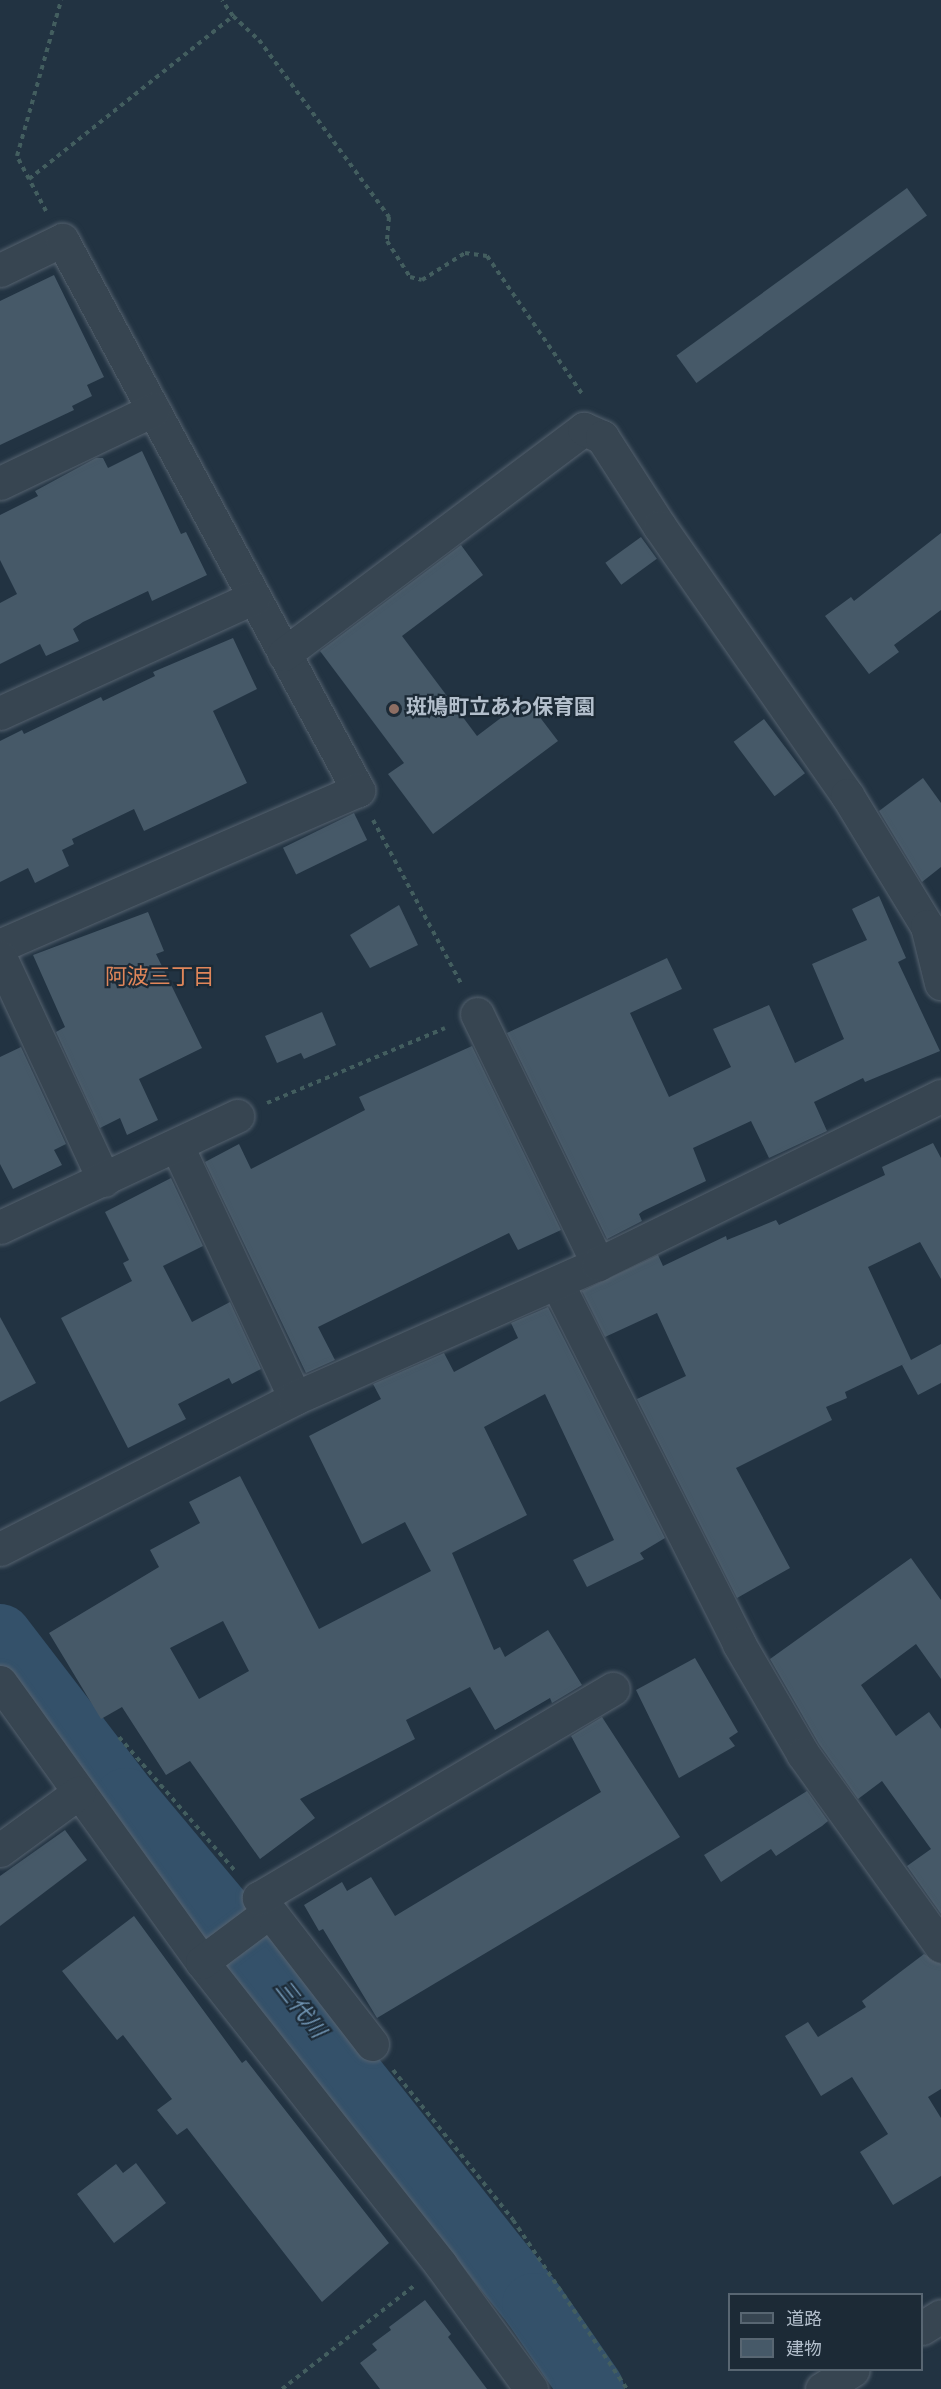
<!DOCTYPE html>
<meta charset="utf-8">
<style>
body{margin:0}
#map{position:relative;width:941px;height:2389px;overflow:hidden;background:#223342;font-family:Overpass,"Noto Sans JP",sans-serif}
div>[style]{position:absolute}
.river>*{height:64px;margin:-32px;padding:0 32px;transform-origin:32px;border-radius:32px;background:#34516a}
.building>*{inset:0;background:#465968;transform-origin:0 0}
.path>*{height:4px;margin-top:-2px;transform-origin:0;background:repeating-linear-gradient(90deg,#435e5f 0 4.5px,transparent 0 9px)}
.roads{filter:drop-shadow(0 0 2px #55626f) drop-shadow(0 0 2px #55626f)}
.minor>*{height:33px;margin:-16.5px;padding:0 16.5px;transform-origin:16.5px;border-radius:16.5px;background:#374551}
.dots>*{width:16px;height:16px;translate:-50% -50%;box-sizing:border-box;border:3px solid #1c2a36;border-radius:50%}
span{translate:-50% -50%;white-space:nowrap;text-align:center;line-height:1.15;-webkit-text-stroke:4.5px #1c2a36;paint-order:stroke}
.poi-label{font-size:21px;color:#b3bfcc;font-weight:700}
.left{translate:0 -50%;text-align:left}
.neighbourhood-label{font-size:22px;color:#e0865a}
.water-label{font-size:22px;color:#7094b2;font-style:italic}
.legend{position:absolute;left:728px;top:2293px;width:195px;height:78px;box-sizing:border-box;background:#1c2a36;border:2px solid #586672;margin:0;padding:8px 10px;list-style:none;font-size:18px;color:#b3bfcc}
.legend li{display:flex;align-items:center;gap:12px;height:30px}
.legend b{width:30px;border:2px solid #586672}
</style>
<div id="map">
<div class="river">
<i style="left:0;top:1636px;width:207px;rotate:52.5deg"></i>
<i style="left:126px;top:1800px;width:193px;rotate:50deg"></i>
<i style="left:250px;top:1948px;width:456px;rotate:51.5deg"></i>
<i style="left:534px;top:2305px;width:102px;rotate:55.4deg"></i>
</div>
<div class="building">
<i style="left:907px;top:188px;width:34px;height:285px;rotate:54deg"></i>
<i style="clip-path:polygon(54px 275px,104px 377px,87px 385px,92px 396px,72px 406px,74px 410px,0 445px,0 301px)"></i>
<i style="clip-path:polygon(142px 451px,181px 534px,186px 532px,207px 575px,152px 601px,148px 591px,83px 622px,73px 629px,79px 641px,46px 656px,40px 644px,0 664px,0 603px,17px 594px,0 560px,0 515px,38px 496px,35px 491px,96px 458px,103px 458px,108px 468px)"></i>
<i style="clip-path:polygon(941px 533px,941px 610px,894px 645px,899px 652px,869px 674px,825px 616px,851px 597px,854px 601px)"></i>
<i style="left:641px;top:537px;width:27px;height:44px;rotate:54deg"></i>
<i style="clip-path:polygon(461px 545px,483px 575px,402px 636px,477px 736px,526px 699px,558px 741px,433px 834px,388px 774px,404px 763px,320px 651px)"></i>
<i style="clip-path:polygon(233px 638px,257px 689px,213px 711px,247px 783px,144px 831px,134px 809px,72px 839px,74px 844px,62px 850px,69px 866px,35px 883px,28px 868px,0 882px,0 741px,22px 730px,24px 734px,101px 697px,103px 701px,155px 676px,153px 672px)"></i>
<i style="left:764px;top:719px;width:68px;height:38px;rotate:53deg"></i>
<i style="clip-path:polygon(923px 778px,941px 803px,941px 867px,922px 882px,879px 811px)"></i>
<i style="left:354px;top:813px;width:30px;height:79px;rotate:64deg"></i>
<i style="clip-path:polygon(879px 896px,906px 958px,898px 962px,940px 1051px,865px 1082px,863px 1078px,814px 1102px,827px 1131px,769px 1158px,751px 1121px,693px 1148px,706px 1181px,643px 1211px,639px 1214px,642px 1221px,607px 1239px,507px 1033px,667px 958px,682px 989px,630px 1013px,669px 1097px,731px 1067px,713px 1029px,769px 1005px,795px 1063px,844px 1039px,812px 964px,867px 940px,852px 909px)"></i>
<i style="clip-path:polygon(399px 905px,418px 945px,370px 968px,350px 935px)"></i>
<i style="clip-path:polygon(148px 912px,164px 951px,156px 954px,202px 1048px,139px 1079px,158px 1120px,127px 1135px,120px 1118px,100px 1128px,56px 1032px,65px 1027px,33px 955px)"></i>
<i style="clip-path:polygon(322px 1012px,336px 1045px,304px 1059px,301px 1053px,277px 1063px,265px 1036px)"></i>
<i style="clip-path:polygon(472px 1046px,561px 1230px,518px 1250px,509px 1233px,318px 1327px,335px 1360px,306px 1373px,205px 1162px,239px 1144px,251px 1169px,365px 1110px,359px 1097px)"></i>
<i style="clip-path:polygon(21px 1047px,66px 1144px,54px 1150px,62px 1165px,13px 1189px,0 1164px,0 1057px)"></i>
<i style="clip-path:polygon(933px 1143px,941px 1158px,941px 1279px,920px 1242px,868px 1267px,911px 1360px,941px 1344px,941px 1383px,918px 1395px,902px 1365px,906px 1363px,845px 1392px,847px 1398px,826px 1407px,832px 1420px,736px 1468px,790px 1568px,737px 1598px,637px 1399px,686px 1376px,657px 1313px,605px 1337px,582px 1291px,658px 1255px,663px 1266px,726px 1236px,727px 1240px,776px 1220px,779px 1225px,885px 1175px,882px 1167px)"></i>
<i style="clip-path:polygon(171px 1178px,203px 1246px,163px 1266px,192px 1322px,230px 1302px,261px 1369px,232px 1384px,229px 1378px,178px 1404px,186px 1419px,128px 1448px,61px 1318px,132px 1281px,123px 1263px,129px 1260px,105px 1212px)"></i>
<i style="clip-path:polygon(evenodd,548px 1307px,665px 1538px,640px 1553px,644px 1559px,587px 1587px,573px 1560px,614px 1540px,545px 1394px,484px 1427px,527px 1515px,452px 1553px,494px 1650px,500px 1647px,505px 1657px,548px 1630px,582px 1685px,552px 1703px,550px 1698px,495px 1730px,470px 1687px,406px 1720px,415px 1739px,300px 1799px,315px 1818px,260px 1859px,190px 1761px,166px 1775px,122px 1707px,101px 1719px,49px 1633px,159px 1567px,150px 1550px,200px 1523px,189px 1502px,240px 1476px,319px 1629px,431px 1571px,405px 1522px,362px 1544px,309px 1436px,381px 1399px,373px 1384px,444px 1353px,454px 1372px,518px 1338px,511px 1323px,548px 1307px,223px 1621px,249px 1671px,199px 1699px,170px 1648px,223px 1621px)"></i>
<i style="clip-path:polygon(0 1317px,36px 1383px,0 1402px)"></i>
<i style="clip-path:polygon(911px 1558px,941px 1600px,941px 1679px,916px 1644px,861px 1685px,896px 1736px,929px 1712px,941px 1729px,941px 1914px,907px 1866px,931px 1849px,882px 1781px,858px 1799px,819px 1744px,770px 1659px)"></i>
<i style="clip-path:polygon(695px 1658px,738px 1732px,729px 1738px,735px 1746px,679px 1778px,636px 1690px)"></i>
<i style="clip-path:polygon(602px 1717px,680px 1837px,377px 2018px,323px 1929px,319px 1931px,304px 1905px,342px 1882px,347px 1891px,371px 1877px,395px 1916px,601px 1792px,571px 1736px)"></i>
<i style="clip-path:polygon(807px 1791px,828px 1821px,822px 1826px,776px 1856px,771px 1849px,721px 1882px,704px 1855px)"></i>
<i style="clip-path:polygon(65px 1830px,87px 1860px,0 1926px,0 1876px)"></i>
<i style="clip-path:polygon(134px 1916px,242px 2063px,246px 2060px,389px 2243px,322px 2302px,187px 2128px,177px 2135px,157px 2110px,172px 2099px,123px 2035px,117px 2040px,62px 1971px)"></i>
<i style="clip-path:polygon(924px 1954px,941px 1964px,941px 2089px,928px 2097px,941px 2118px,941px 2176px,893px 2205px,860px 2152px,888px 2134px,852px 2077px,821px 2096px,785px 2036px,808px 2022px,818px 2037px,866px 2007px,862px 2001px)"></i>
<i style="clip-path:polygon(136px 2163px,166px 2203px,114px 2243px,77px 2194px,116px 2164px,123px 2173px)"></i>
<i style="clip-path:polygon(425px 2300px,451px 2334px,448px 2337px,487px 2389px,380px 2389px,360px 2363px,377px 2350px,372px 2344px,391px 2330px,389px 2327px)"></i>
</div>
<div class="path">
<i style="left:233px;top:16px;width:35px;rotate:43deg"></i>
<i style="left:259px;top:40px;width:220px;rotate:53.7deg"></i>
<i style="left:389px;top:217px;width:24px;rotate:95deg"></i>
<i style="left:387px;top:241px;width:43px;rotate:57.4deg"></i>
<i style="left:410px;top:277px;width:12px;rotate:14deg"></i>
<i style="left:422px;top:280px;width:51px;rotate:-32.1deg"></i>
<i style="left:465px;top:253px;width:22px;rotate:8deg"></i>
<i style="left:487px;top:256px;width:169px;rotate:55.4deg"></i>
<i style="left:29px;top:179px;width:26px;rotate:-118deg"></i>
<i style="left:17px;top:156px;width:162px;rotate:-74.2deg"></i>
<i style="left:46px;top:211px;width:36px;rotate:-118deg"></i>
<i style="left:29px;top:179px;width:261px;rotate:-38.6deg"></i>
<i style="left:233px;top:16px;width:19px;rotate:-125deg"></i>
<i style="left:373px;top:820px;width:187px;rotate:61.7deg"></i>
<i style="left:267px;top:1103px;width:193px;rotate:-22.8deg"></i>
<i style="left:119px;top:1737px;width:179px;rotate:49.1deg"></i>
<i style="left:393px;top:2070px;width:192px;rotate:51.3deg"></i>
<i style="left:513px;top:2220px;width:204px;rotate:56deg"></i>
<i style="left:282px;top:2389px;width:167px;rotate:-38deg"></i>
</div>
<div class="roads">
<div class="minor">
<i style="left:0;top:270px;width:69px;rotate:-25.8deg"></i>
<i style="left:62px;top:240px;width:625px;rotate:61.71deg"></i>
<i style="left:358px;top:790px;width:391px;rotate:156.5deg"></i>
<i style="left:0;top:483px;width:170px;rotate:-25.5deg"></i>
<i style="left:284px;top:654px;width:375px;rotate:-36.9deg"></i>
<i style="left:584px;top:429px;width:20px;rotate:24deg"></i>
<i style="left:602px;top:437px;width:107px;rotate:57.2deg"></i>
<i style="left:660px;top:527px;width:327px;rotate:55.1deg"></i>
<i style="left:847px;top:795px;width:153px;rotate:58.6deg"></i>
<i style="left:927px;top:926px;width:59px;rotate:76.2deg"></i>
<i style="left:0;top:713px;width:279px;rotate:-24.5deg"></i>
<i style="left:0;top:957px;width:246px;rotate:65deg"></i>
<i style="left:477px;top:1014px;width:278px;rotate:64.2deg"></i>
<i style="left:177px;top:1146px;width:278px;rotate:64.9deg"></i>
<i style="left:0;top:1227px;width:262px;rotate:-25.1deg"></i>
<i style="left:557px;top:1283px;width:404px;rotate:63.2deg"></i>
<i style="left:739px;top:1644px;width:127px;rotate:59.8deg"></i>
<i style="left:803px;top:1754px;width:236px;rotate:54.3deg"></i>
<i style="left:0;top:1549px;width:331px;rotate:-27.1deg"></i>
<i style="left:295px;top:1398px;width:331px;rotate:-23.9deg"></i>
<i style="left:598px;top:1264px;width:382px;rotate:-26.1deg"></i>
<i style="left:0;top:1682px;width:345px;rotate:54.2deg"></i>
<i style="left:202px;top:1962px;width:386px;rotate:51.7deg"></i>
<i style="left:441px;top:2265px;width:153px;rotate:54deg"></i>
<i style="left:0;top:1850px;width:97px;rotate:-36.2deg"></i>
<i style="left:202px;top:1962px;width:84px;rotate:-36.7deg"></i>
<i style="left:372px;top:2044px;width:185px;rotate:-127.7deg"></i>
<i style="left:259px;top:1898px;width:411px;rotate:-30.6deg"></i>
<i style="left:922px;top:2328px;width:22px;rotate:-32deg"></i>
<i style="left:822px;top:2389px;width:36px;rotate:-32deg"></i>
</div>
</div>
<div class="dots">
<i style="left:394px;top:709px;background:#8d6e63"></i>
</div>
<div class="poi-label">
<span class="left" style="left:406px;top:709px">斑鳩町立あわ保育園</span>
</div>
<div class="neighbourhood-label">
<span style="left:160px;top:979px">阿波三丁目</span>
</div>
<div class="water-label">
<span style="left:299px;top:2010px;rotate:52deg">三代川</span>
</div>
<ul class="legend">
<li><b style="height:8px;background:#374551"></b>道路</li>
<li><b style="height:16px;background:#465968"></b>建物</li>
</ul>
</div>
